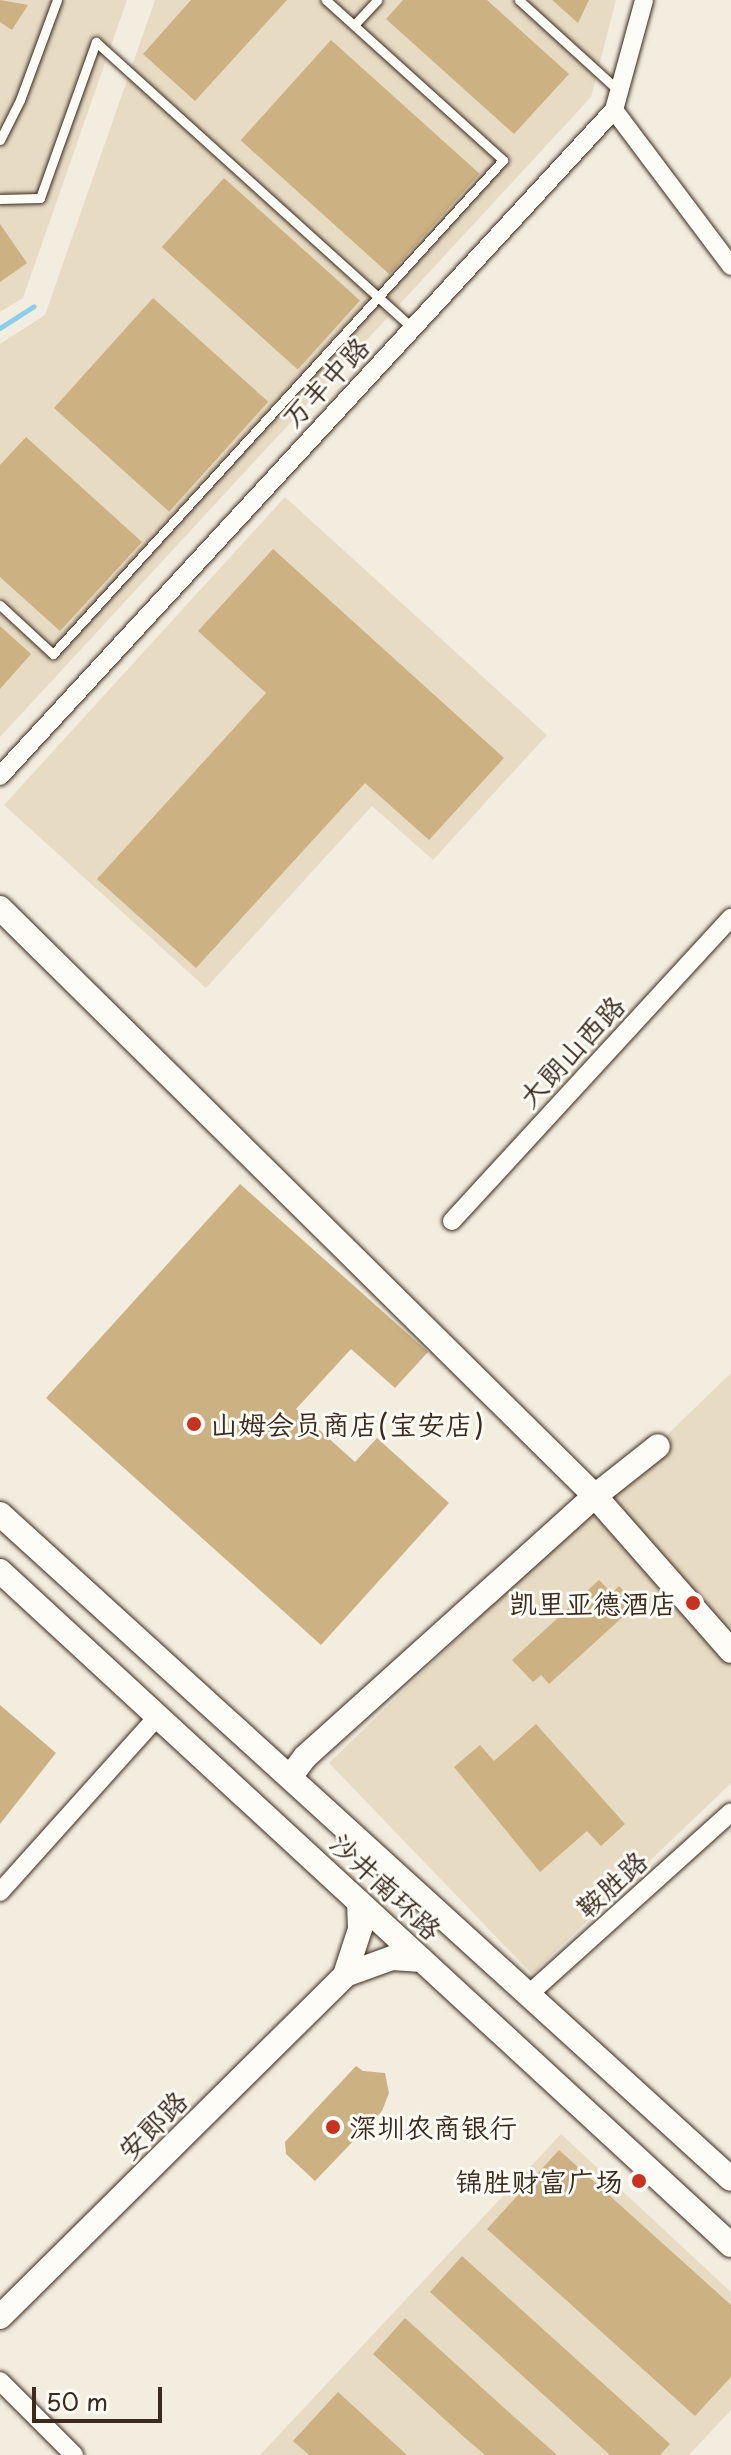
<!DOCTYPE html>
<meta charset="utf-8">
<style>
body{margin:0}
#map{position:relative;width:731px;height:2455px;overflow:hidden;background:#f3ede0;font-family:"Playpen Sans","LXGW WenKai TC",sans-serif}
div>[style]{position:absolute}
.built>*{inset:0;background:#e7dbc4}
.stream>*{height:5px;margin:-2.5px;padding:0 2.5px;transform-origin:2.5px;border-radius:2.5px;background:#88d0e9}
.building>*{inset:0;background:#ccb182;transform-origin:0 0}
.roads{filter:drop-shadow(0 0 2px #3b2a1e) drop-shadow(0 0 2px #3b2a1e)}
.lane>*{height:9px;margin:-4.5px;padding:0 4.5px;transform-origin:4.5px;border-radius:4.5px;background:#fdfcf7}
.street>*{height:18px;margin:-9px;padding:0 9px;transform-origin:9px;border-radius:9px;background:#fdfcf7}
.secondary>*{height:24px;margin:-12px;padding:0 12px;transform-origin:12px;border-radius:12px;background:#fdfcf7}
.dots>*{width:22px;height:22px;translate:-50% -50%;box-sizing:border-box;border:4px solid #fdfcf7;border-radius:50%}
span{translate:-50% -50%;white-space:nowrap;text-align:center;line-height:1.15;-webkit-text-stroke:6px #fdfcf7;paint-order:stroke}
.street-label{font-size:28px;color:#3b2a1e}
.poi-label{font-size:28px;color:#3b2a1e}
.left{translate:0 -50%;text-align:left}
.right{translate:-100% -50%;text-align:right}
.scale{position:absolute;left:32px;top:2387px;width:130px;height:36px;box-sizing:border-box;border:4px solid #3b2a1e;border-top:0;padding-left:10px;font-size:24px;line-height:28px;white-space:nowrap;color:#3b2a1e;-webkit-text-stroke:6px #fdfcf7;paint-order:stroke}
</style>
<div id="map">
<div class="built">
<i style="clip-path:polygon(0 0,127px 0,23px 298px,0 312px)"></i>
<i style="clip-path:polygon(155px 0,616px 0,591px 97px,0 737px,0 344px,45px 315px)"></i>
<i style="clip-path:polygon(285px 497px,547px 735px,433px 860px,372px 806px,206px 988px,4px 805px)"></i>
<i style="clip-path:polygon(731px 1373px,731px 1783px,532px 1974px,329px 1763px)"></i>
<i style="clip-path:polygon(561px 2134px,731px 2292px,731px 2410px,689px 2455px,260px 2455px)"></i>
</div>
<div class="stream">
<i style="left:0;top:328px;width:40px;rotate:-32.9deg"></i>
</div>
<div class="building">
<i style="clip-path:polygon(0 0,28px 5px,12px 30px,0 22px)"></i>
<i style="clip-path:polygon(191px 0,287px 0,195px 101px,143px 54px)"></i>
<i style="clip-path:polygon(403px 0,487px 0,569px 74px,514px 134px,386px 19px)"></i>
<i style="clip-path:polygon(552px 0,589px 0,578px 23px)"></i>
<i style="left:331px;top:40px;width:200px;height:135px;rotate:42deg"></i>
<i style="left:224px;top:178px;width:183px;height:93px;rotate:42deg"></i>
<i style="clip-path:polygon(0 224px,27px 263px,0 282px)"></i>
<i style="left:153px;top:298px;width:155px;height:148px;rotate:42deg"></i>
<i style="clip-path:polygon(26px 437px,142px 542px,60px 631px,0 577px,0 465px)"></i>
<i style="clip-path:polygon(273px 549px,504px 758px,429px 840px,365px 783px,196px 968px,97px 879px,266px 693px,198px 631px)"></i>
<i style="clip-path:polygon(0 626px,31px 654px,0 689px)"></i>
<i style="clip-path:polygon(240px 1184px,428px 1352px,395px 1388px,351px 1349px,296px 1409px,355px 1462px,377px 1438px,449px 1503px,321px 1645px,46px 1398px)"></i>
<i style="clip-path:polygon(599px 1580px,612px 1593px,619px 1586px,636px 1605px,549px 1684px,541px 1675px,533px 1682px,512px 1660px)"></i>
<i style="clip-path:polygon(0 1705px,56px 1753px,0 1824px)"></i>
<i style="clip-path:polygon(536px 1724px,625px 1824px,601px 1846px,587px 1831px,540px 1872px,454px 1767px,480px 1745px,494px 1761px)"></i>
<i style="clip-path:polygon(356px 2066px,363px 2071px,385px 2073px,389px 2093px,382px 2111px,315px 2181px,286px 2154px,285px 2142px)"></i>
<i style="clip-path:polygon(559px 2150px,731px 2305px,731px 2377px,695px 2416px,487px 2229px)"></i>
<i style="clip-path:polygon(462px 2256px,670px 2444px,660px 2455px,610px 2455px,430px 2292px)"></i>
<i style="clip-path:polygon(405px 2318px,512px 2415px,557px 2455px,485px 2455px,464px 2437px,373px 2354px)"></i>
<i style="clip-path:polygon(338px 2392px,407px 2455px,309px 2455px,293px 2441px)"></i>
</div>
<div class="roads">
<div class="lane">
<i style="left:519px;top:0;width:135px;rotate:42.3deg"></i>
<i style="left:354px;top:25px;width:34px;rotate:-47deg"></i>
<i style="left:0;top:140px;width:45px;rotate:-63.4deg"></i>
<i style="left:20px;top:100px;width:107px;rotate:-69.7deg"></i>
<i style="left:0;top:199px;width:40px;rotate:-1.4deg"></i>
<i style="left:40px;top:198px;width:166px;rotate:-70.3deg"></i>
<i style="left:96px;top:42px;width:427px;rotate:42.1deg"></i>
<i style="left:0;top:605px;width:72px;rotate:42.8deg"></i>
<i style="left:53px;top:654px;width:668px;rotate:-47.67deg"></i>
<i style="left:503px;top:160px;width:239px;rotate:-137.9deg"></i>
</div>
<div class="street">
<i style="left:614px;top:110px;width:195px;rotate:53.1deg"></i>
<i style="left:0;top:776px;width:906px;rotate:-47.33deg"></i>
<i style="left:614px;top:110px;width:114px;rotate:-74.7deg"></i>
<i style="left:452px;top:1221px;width:412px;rotate:-47.4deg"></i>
<i style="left:0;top:1892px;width:237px;rotate:-48.1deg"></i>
<i style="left:528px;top:1995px;width:273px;rotate:-42deg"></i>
<i style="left:0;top:2381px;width:105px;rotate:45deg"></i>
</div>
<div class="secondary">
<i style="left:0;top:908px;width:837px;rotate:44.66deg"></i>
<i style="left:595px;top:1496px;width:206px;rotate:48.7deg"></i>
<i style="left:0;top:1514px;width:988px;rotate:42.29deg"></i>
<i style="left:0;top:1571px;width:994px;rotate:42.68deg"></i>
<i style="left:290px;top:1777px;width:25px;rotate:-53deg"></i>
<i style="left:305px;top:1757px;width:390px;rotate:-42deg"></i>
<i style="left:595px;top:1496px;width:80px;rotate:-38.4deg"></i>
<i style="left:345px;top:1975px;width:48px;rotate:-71.9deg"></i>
<i style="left:360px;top:1929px;width:27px;rotate:-92deg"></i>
<i style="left:0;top:2317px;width:486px;rotate:-44.7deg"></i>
<i style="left:345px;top:1975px;width:50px;rotate:-19.9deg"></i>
<i style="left:392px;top:1958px;width:30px;rotate:4deg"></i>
</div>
</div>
<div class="dots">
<i style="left:194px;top:1424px;background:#c8321e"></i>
<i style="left:693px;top:1603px;background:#c8321e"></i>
<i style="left:333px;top:2127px;background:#c8321e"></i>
<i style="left:639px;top:2181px;background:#c8321e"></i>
</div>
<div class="street-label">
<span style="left:325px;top:382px;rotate:-47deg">万丰中路</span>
<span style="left:571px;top:1051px;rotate:-47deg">大朗山西路</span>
<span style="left:611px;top:1884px;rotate:-42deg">鞍胜路</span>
<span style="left:386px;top:1886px;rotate:43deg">沙井南环路</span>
<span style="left:152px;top:2125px;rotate:-45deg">安郎路</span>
</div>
<div class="poi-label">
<span class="left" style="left:210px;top:1424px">山姆会员商店(宝安店)</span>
<span class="right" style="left:677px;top:1603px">凯里亚德酒店</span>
<span class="left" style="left:349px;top:2127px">深圳农商银行</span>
<span class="right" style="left:623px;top:2181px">锦胜财富广场</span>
</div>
<div class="scale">50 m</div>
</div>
